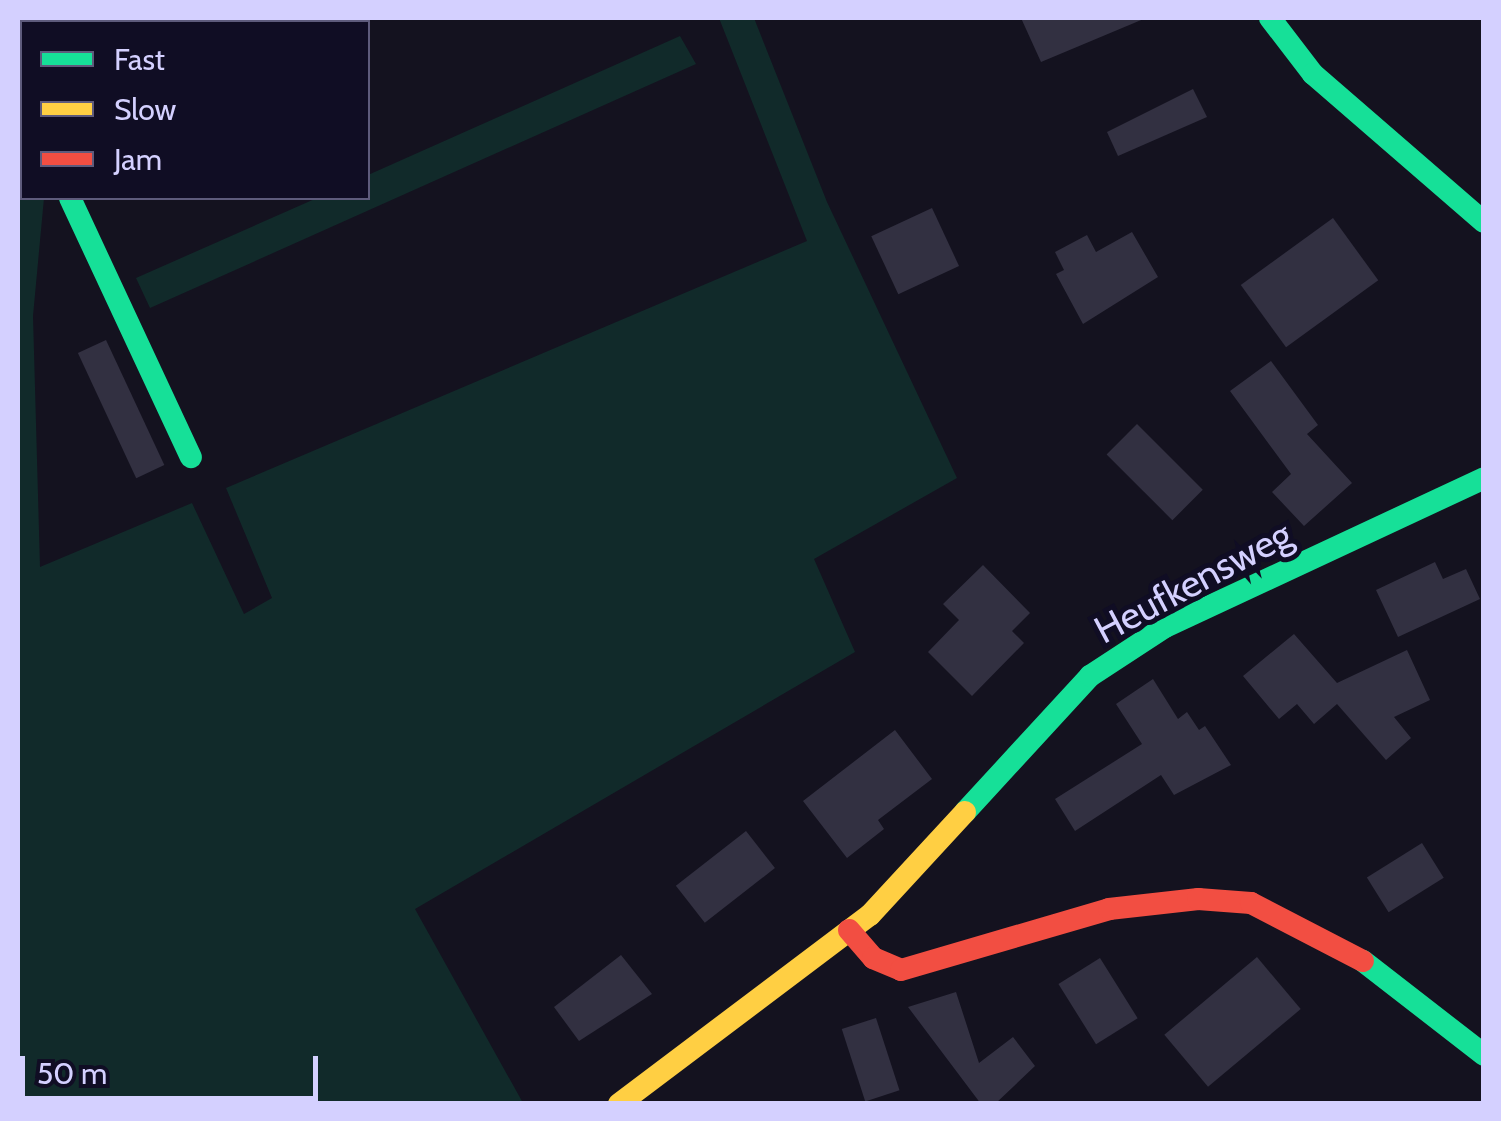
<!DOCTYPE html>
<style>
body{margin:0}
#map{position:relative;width:1501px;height:1121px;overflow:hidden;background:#14121f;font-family:Cabin,sans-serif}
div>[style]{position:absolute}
.green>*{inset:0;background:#112a2a}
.building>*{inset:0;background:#323041;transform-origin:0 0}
.street>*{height:35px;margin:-17.5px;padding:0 17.5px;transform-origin:17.5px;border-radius:17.5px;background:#474760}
.fast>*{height:22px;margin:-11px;padding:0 11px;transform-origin:11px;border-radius:11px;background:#16e098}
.slow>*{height:22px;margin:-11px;padding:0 11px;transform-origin:11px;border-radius:11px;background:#ffcf43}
.jam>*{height:22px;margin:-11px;padding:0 11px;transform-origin:11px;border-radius:11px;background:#f24e42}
span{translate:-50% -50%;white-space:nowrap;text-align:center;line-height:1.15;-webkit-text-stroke:10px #100d24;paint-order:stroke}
.street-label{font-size:38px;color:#d4d0ff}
.frame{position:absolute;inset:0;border:20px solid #d4d0ff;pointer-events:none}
.legend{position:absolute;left:20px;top:20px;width:350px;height:180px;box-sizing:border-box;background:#100d24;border:2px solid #5e5b7c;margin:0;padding:12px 18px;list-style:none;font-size:30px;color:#d4d0ff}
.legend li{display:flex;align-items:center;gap:20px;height:50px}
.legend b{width:50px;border:2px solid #5e5b7c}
.scale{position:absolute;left:20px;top:1056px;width:298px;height:45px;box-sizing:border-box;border:5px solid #d4d0ff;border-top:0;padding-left:12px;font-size:30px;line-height:35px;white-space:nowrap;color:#d4d0ff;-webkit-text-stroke:8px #100d24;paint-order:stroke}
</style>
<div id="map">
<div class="green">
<i style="clip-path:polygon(719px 18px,754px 18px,827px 202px,957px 478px,814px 559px,855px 652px,415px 909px,523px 1103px,18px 1103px,18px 175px,22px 198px,44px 198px,33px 316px,40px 567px,192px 503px,244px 614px,272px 598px,226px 488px,807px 241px)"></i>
<i style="clip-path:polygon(680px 36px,696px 64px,150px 308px,136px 278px,317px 198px,368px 198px,368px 175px)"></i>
</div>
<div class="building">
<i style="clip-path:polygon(1021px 18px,1146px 18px,1041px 62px)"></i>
<i style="clip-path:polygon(1193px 89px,1207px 117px,1118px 156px,1107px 132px)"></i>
<i style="left:932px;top:208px;width:64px;height:67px;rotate:65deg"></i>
<i style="left:1333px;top:218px;width:77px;height:114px;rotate:54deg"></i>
<i style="clip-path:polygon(1132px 232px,1158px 277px,1083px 324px,1056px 274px,1064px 270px,1055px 252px,1087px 235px,1096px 252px)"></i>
<i style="left:106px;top:340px;width:138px;height:31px;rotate:65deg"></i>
<i style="clip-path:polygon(1271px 361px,1318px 425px,1307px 434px,1352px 483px,1304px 526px,1272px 492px,1291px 474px,1230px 391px)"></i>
<i style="left:1137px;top:424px;width:93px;height:43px;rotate:45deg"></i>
<i style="clip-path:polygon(1435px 562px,1443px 579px,1466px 569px,1480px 599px,1398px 637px,1376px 590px)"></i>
<i style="clip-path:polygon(983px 565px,1030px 613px,1012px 631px,1024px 643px,972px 696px,928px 652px,959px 620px,943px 604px)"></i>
<i style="clip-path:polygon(1294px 634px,1337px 683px,1407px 650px,1430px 700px,1394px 717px,1411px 738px,1386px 760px,1337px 704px,1314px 724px,1297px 704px,1279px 719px,1243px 676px)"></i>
<i style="clip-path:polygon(1153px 679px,1178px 719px,1187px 712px,1199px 730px,1205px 726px,1231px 765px,1174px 795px,1161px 775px,1075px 831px,1055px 799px,1142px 744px,1116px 704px)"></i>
<i style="clip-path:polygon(895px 730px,932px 779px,878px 820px,884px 829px,847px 858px,803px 801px)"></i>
<i style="left:746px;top:831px;width:47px;height:89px;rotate:52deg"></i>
<i style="left:1422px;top:843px;width:41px;height:65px;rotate:58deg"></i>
<i style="clip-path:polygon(621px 955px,652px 994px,579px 1041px,554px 1007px)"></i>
<i style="left:1257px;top:957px;width:68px;height:121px;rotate:50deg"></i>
<i style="left:1100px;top:958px;width:71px;height:49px;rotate:58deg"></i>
<i style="clip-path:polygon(956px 992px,979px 1063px,1013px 1037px,1035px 1066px,995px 1104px,981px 1104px,908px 1007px)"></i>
<i style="left:876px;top:1018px;width:76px;height:36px;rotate:72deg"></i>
</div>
<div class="street">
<i style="left:71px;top:22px;width:4px;rotate:-63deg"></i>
</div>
<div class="fast">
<i style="left:1270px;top:18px;width:71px;rotate:52.5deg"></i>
<i style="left:1313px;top:74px;width:226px;rotate:40.9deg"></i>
<i style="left:70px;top:198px;width:286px;rotate:65deg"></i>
<i style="left:965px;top:812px;width:185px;rotate:-47.4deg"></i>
<i style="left:1090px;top:676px;width:90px;rotate:-33.2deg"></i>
<i style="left:1165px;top:627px;width:352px;rotate:-25deg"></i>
<i style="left:1363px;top:961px;width:153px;rotate:37.8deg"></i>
</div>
<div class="slow">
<i style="left:619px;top:1104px;width:314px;rotate:-37deg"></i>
<i style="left:870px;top:915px;width:140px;rotate:-47.3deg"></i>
</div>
<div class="jam">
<i style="left:849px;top:930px;width:37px;rotate:49deg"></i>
<i style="left:873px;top:958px;width:30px;rotate:23deg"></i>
<i style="left:901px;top:970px;width:217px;rotate:-16.3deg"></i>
<i style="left:1109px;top:909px;width:90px;rotate:-6.4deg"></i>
<i style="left:1198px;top:899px;width:53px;rotate:4.3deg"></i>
<i style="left:1251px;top:903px;width:126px;rotate:27.4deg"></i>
</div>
<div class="street-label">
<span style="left:1193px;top:582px;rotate:-28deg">Heufkensweg</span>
</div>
<div class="frame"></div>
<ul class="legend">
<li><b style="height:12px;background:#16e098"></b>Fast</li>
<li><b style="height:12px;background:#ffcf43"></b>Slow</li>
<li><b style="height:12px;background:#f24e42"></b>Jam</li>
</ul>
<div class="scale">50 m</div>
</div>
